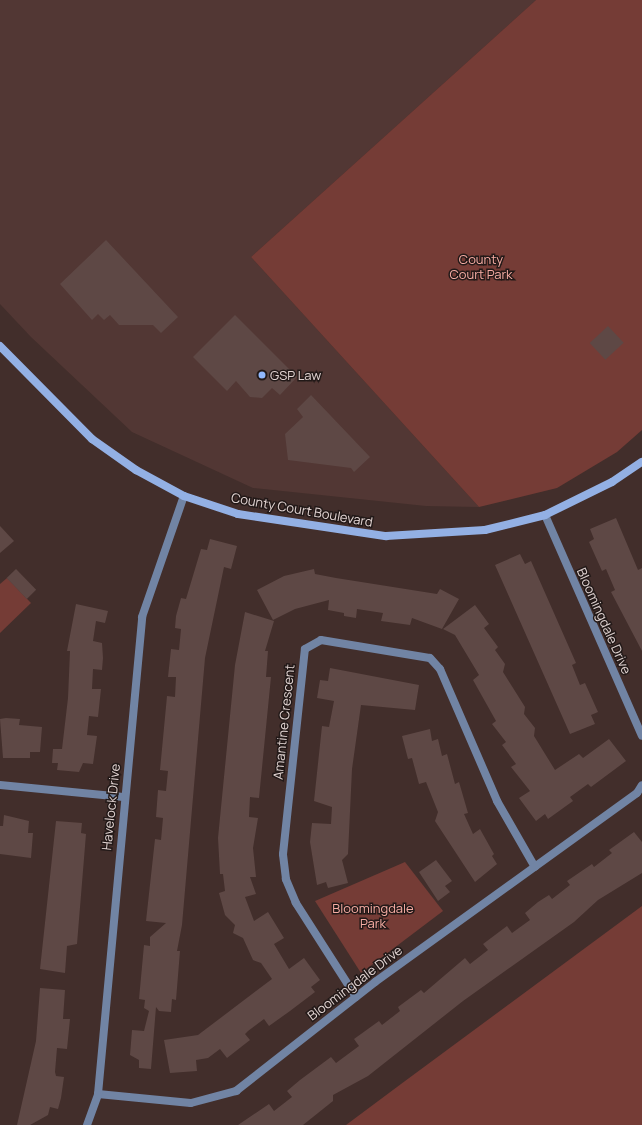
<!DOCTYPE html>
<style>
body{margin:0}
#map{position:relative;width:642px;height:1125px;overflow:hidden;background:#422e2b;font-family:Manrope,sans-serif}
div>[style]{position:absolute}
.built>*{inset:0;background:#523734}
.green>*{inset:0;background:#753c36}
.building>*{inset:0;background:#5e4845;transform-origin:0 0}
.street>*{height:8px;margin:-4px;padding:0 4px;transform-origin:4px;border-radius:4px;background:#7184a4}
.secondary>*{height:8px;margin:-4px;padding:0 4px;transform-origin:4px;border-radius:4px;background:#93b0e4}
.dots>*{width:11px;height:11px;translate:-50% -50%;box-sizing:border-box;border:2px solid #221918;border-radius:50%}
span{translate:-50% -50%;white-space:nowrap;text-align:center;line-height:1.15;-webkit-text-stroke:3px #221918;paint-order:stroke}
.park-label{font-size:13px;color:#f8ada4}
.poi-label{font-size:13px;color:#e2d4d2}
.left{translate:0 -50%;text-align:left}
.street-label{font-size:13px;color:#e2d4d2}
</style>
<div id="map">
<div class="built">
<i style="clip-path:polygon(0 0,536px 0,251px 257px,479px 507px,426px 506px,253px 488px,132px 432px,31px 337px,0 304px)"></i>
</div>
<div class="green">
<i style="clip-path:polygon(536px 0,642px 0,642px 430px,617px 452px,557px 488px,479px 507px,251px 257px)"></i>
<i style="clip-path:polygon(7px 578px,31px 603px,0 633px,0 584px)"></i>
<i style="clip-path:polygon(405px 862px,443px 911px,361px 973px,315px 901px)"></i>
<i style="clip-path:polygon(642px 906px,642px 1125px,346px 1125px,401px 1084px)"></i>
</div>
<div class="building">
<i style="clip-path:polygon(106px 240px,178px 317px,161px 333px,153px 325px,119px 325px,110px 315px,104px 320px,98px 314px,92px 320px,60px 284px)"></i>
<i style="clip-path:polygon(235px 315px,297px 377px,280px 395px,272px 388px,262px 398px,250px 397px,236px 381px,227px 391px,193px 357px)"></i>
<i style="left:608px;top:326px;width:23px;height:25px;rotate:47deg"></i>
<i style="clip-path:polygon(311px 395px,370px 457px,354px 472px,351px 468px,288px 460px,285px 434px,303px 417px,297px 409px)"></i>
<i style="clip-path:polygon(616px 518px,638px 570px,642px 568px,642px 651px,611px 592px,615px 590px,606px 569px,602px 571px,589px 542px,594px 539px,590px 529px)"></i>
<i style="clip-path:polygon(0 526px,14px 541px,0 553px)"></i>
<i style="clip-path:polygon(210px 539px,237px 546px,231px 569px,224px 567px,205px 658px,182px 925px,177px 951px,180px 951px,176px 1000px,172px 999px,171px 1012px,159px 1011px,156px 1007px,151px 1069px,139px 1068px,139px 1060px,130px 1055px,132px 1030px,144px 1031px,149px 1011px,144px 1008px,145px 1000px,139px 999px,144px 945px,150px 946px,150px 937px,166px 923px,146px 921px,155px 839px,161px 840px,163px 818px,156px 817px,158px 790px,166px 791px,168px 771px,160px 770px,167px 696px,175px 697px,176px 677px,168px 677px,171px 649px,179px 650px,181px 629px,175px 628px,176px 616px,181px 598px,186px 599px,201px 549px,207px 550px)"></i>
<i style="clip-path:polygon(520px 554px,525px 564px,531px 561px,576px 663px,572px 665px,580px 685px,585px 683px,598px 712px,591px 715px,595px 724px,570px 734px,495px 565px)"></i>
<i style="left:16px;top:569px;width:29px;height:13px;rotate:46deg"></i>
<i style="clip-path:polygon(314px 569px,315px 574px,336px 578px,437px 594px,440px 589px,459px 599px,442px 629px,412px 618px,410px 625px,381px 621px,383px 613px,357px 609px,356px 618px,344px 616px,344px 613px,328px 610px,329px 600px,295px 609px,273px 620px,257px 590px,284px 576px)"></i>
<i style="clip-path:polygon(76px 604px,108px 611px,105px 623px,96px 621px,93px 641px,102px 643px,103px 658px,102px 670px,93px 669px,92px 689px,101px 689px,98px 717px,89px 716px,87px 735px,97px 736px,93px 764px,83px 763px,79px 772px,57px 770px,58px 763px,52px 763px,53px 749px,62px 749px,68px 698px,70px 651px,67px 651px)"></i>
<i style="clip-path:polygon(475px 605px,489px 624px,484px 628px,498px 647px,495px 650px,505px 664px,503px 672px,525px 707px,524px 714px,535px 728px,534px 736px,555px 770px,579px 754px,583px 758px,609px 739px,626px 761px,591px 787px,588px 784px,570px 797px,573px 801px,548px 819px,545px 814px,536px 821px,519px 798px,530px 791px,511px 767px,516px 764px,502px 745px,506px 742px,492px 724px,496px 721px,473px 680px,479px 675px,455px 635px,443px 629px)"></i>
<i style="clip-path:polygon(245px 612px,274px 621px,265px 651px,268px 651px,266px 677px,271px 677px,259px 798px,250px 797px,249px 817px,258px 818px,253px 848px,256px 877px,250px 877px,256px 894px,245px 897px,254px 921px,268px 912px,284px 938px,274px 944px,289px 969px,304px 958px,320px 980px,311px 987px,315px 992px,290px 1011px,269px 1026px,264px 1019px,248px 1031px,245px 1034px,250px 1040px,227px 1058px,220px 1049px,208px 1058px,196px 1060px,197px 1071px,170px 1073px,164px 1040px,198px 1035px,272px 979px,261px 963px,253px 960px,243px 938px,233px 933px,235px 925px,225px 915px,219px 893px,225px 891px,223px 874px,220px 874px,218px 838px,235px 665px)"></i>
<i style="clip-path:polygon(330px 668px,419px 685px,415px 710px,361px 705px,352px 769px,348px 854px,342px 860px,348px 883px,328px 888px,326px 882px,317px 885px,310px 842px,312px 823px,331px 824px,332px 807px,314px 801px,322px 726px,329px 727px,334px 701px,317px 698px,320px 680px,328px 681px)"></i>
<i style="clip-path:polygon(6px 718px,20px 719px,19px 725px,42px 727px,40px 752px,30px 752px,30px 758px,3px 758px,0 719px)"></i>
<i style="clip-path:polygon(430px 729px,432px 741px,438px 739px,442px 756px,447px 754px,455px 784px,459px 782px,468px 813px,464px 814px,473px 834px,480px 829px,494px 854px,492px 856px,497px 864px,475px 882px,435px 821px,438px 812px,426px 782px,419px 784px,412px 758px,408px 759px,402px 736px)"></i>
<i style="clip-path:polygon(4px 815px,29px 821px,28px 833px,33px 833px,31px 858px,0 854px,0 826px,3px 826px)"></i>
<i style="clip-path:polygon(56px 821px,82px 823px,81px 833px,86px 834px,77px 944px,67px 946px,65px 973px,40px 969px)"></i>
<i style="clip-path:polygon(634px 832px,642px 842px,642px 873px,598px 900px,574px 922px,463px 1001px,368px 1076px,333px 1095px,333px 1101px,303px 1125px,238px 1125px,269px 1104px,274px 1111px,292px 1097px,287px 1091px,300px 1080px,331px 1057px,336px 1063px,359px 1046px,354px 1039px,379px 1021px,382px 1025px,400px 1011px,398px 1007px,421px 990px,424px 993px,465px 958px,470px 964px,488px 950px,483px 944px,507px 926px,512px 933px,530px 920px,525px 913px,538px 902px,549px 895px,552px 899px,570px 885px,567px 881px,592px 864px,594px 867px,612px 853px,609px 850px)"></i>
<i style="clip-path:polygon(436px 860px,452px 881px,445px 886px,450px 892px,438px 901px,419px 872px)"></i>
<i style="clip-path:polygon(40px 988px,65px 990px,63px 1019px,70px 1019px,67px 1049px,57px 1048px,55px 1072px,56px 1076px,64px 1077px,61px 1098px,58px 1109px,50px 1107px,48px 1115px,30px 1125px,17px 1125px,36px 1041px)"></i>
</div>
<div class="street">
<i style="left:545px;top:515px;width:241px;rotate:66.3deg"></i>
<i style="left:0;top:785px;width:124px;rotate:5.6deg"></i>
<i style="left:356px;top:997px;width:112px;rotate:-122.6deg"></i>
<i style="left:296px;top:903px;width:26px;rotate:-113deg"></i>
<i style="left:286px;top:879px;width:25px;rotate:-97deg"></i>
<i style="left:283px;top:854px;width:206px;rotate:-83.9deg"></i>
<i style="left:305px;top:649px;width:18px;rotate:-29deg"></i>
<i style="left:321px;top:640px;width:110px;rotate:9.4deg"></i>
<i style="left:430px;top:658px;width:15px;rotate:48deg"></i>
<i style="left:440px;top:669px;width:144px;rotate:66.6deg"></i>
<i style="left:497px;top:801px;width:76px;rotate:60.1deg"></i>
<i style="left:98px;top:1094px;width:93px;rotate:5.5deg"></i>
<i style="left:191px;top:1103px;width:47px;rotate:-14.9deg"></i>
<i style="left:236px;top:1091px;width:177px;rotate:-38.1deg"></i>
<i style="left:375px;top:982px;width:323px;rotate:-35.8deg"></i>
<i style="left:637px;top:793px;width:9px;rotate:-58deg"></i>
<i style="left:87px;top:1125px;width:33px;rotate:-70deg"></i>
<i style="left:98px;top:1094px;width:479px;rotate:-84.7deg"></i>
<i style="left:142px;top:617px;width:128px;rotate:-70.9deg"></i>
</div>
<div class="secondary">
<i style="left:0;top:346px;width:131px;rotate:45.3deg"></i>
<i style="left:92px;top:439px;width:54px;rotate:35.2deg"></i>
<i style="left:136px;top:470px;width:55px;rotate:28.4deg"></i>
<i style="left:184px;top:496px;width:57px;rotate:18.4deg"></i>
<i style="left:238px;top:514px;width:150px;rotate:8.5deg"></i>
<i style="left:386px;top:536px;width:99px;rotate:-3.5deg"></i>
<i style="left:485px;top:530px;width:62px;rotate:-14deg"></i>
<i style="left:545px;top:515px;width:75px;rotate:-26.2deg"></i>
<i style="left:612px;top:482px;width:36px;rotate:-34deg"></i>
</div>
<div class="dots">
<i style="left:262px;top:375px;background:#91b8fd"></i>
</div>
<div class="park-label">
<span style="left:481px;top:267px">County<br>Court Park</span>
<span style="left:373px;top:916px">Bloomingdale<br>Park</span>
</div>
<div class="poi-label">
<span class="left" style="left:270px;top:375px">GSP Law</span>
</div>
<div class="street-label">
<span style="left:302px;top:510px;rotate:10deg">County Court Boulevard</span>
<span style="left:604px;top:621px;rotate:66deg">Bloomingdale Drive</span>
<span style="left:284px;top:722px;rotate:-84deg">Amantine Crescent</span>
<span style="left:111px;top:807px;rotate:-84deg">Havelock Drive</span>
<span style="left:355px;top:983px;rotate:-37deg">Bloomingdale Drive</span>
</div>
</div>
